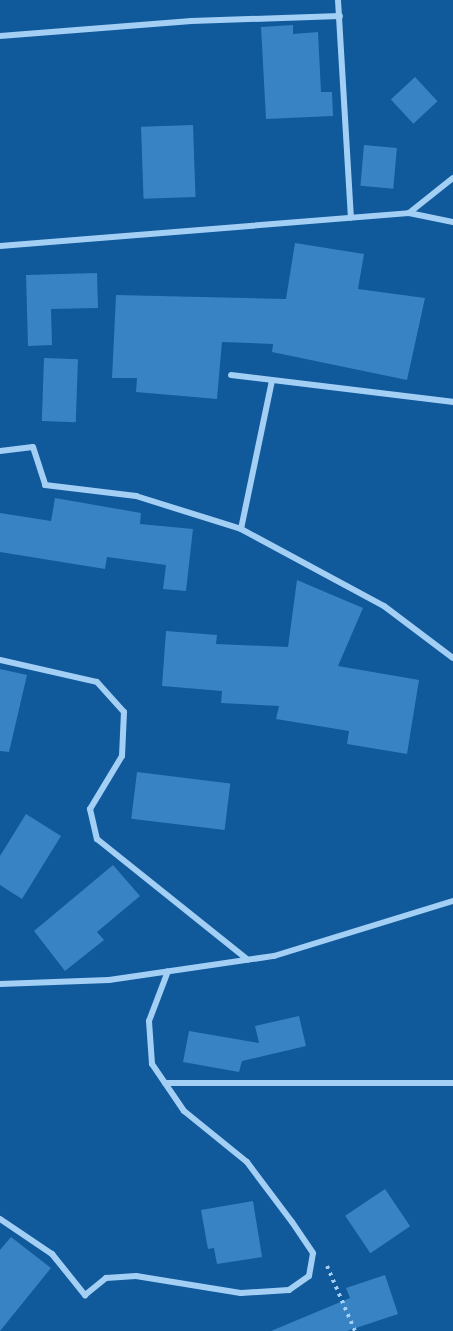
<!DOCTYPE html>
<style>
body{margin:0}
#map{position:relative;width:453px;height:1331px;overflow:hidden;background:#10599b;font-family:Rubik,sans-serif}
div>[style]{position:absolute}
.building>*{inset:0;background:#3883c3;transform-origin:0 0}
.path>*{height:4px;margin-top:-2px;transform-origin:0;background:repeating-linear-gradient(90deg,#a3cff5 0 3px,transparent 0 7.5px)}
.street>*{height:6px;margin:-3px;padding:0 3px;transform-origin:3px;border-radius:3px;background:#a3cff5}
span{translate:-50% -50%;white-space:nowrap;text-align:center;line-height:1.15;-webkit-text-stroke:4.5px #10599b;paint-order:stroke}
</style>
<div id="map">
<div class="building">
<i style="clip-path:polygon(293px 25px,293px 34px,318px 32px,321px 92px,332px 92px,333px 116px,266px 119px,261px 27px)"></i>
<i style="left:415px;top:77px;width:33px;height:33px;rotate:47deg"></i>
<i style="left:193px;top:125px;width:72px;height:52px;rotate:88deg"></i>
<i style="left:364px;top:145px;width:33px;height:41px;rotate:5deg"></i>
<i style="clip-path:polygon(295px 243px,364px 254px,358px 289px,425px 298px,407px 380px,272px 352px,273px 344px,222px 342px,217px 399px,136px 392px,137px 378px,112px 378px,116px 295px,286px 299px)"></i>
<i style="clip-path:polygon(97px 273px,98px 308px,51px 309px,52px 345px,28px 346px,26px 275px)"></i>
<i style="left:44px;top:358px;width:34px;height:63px;rotate:2deg"></i>
<i style="clip-path:polygon(55px 498px,141px 513px,140px 524px,193px 529px,186px 591px,163px 589px,166px 565px,107px 557px,105px 569px,0 552px,0 513px,51px 521px)"></i>
<i style="clip-path:polygon(297px 580px,363px 608px,338px 666px,419px 680px,407px 754px,347px 744px,349px 731px,276px 719px,279px 706px,221px 703px,222px 691px,162px 686px,166px 631px,217px 635px,216px 644px,288px 647px)"></i>
<i style="clip-path:polygon(0 669px,27px 675px,9px 752px,0 751px)"></i>
<i style="left:137px;top:772px;width:94px;height:47px;rotate:7deg"></i>
<i style="clip-path:polygon(26px 814px,61px 836px,22px 899px,0 885px,0 856px)"></i>
<i style="clip-path:polygon(113px 865px,140px 896px,97px 932px,104px 940px,65px 971px,34px 931px)"></i>
<i style="clip-path:polygon(299px 1016px,306px 1046px,242px 1061px,239px 1072px,183px 1062px,189px 1031px,259px 1043px,255px 1026px)"></i>
<i style="left:385px;top:1189px;width:45px;height:48px;rotate:56deg"></i>
<i style="clip-path:polygon(253px 1201px,262px 1257px,217px 1264px,214px 1248px,208px 1249px,201px 1210px)"></i>
<i style="clip-path:polygon(11px 1237px,51px 1268px,0 1331px,0 1250px)"></i>
<i style="clip-path:polygon(385px 1275px,398px 1314px,347px 1331px,271px 1331px,350px 1298px,346px 1288px)"></i>
</div>
<div class="path">
<i style="left:327px;top:1266px;width:71px;rotate:66.7deg"></i>
</div>
<div class="street">
<i style="left:338px;top:0;width:218px;rotate:86.6deg"></i>
<i style="left:0;top:36px;width:192px;rotate:-4.5deg"></i>
<i style="left:191px;top:21px;width:149px;rotate:-1.9deg"></i>
<i style="left:409px;top:213px;width:56px;rotate:-38.5deg"></i>
<i style="left:0;top:246px;width:410px;rotate:-4.6deg"></i>
<i style="left:409px;top:213px;width:45px;rotate:11.6deg"></i>
<i style="left:231px;top:375px;width:224px;rotate:6.9deg"></i>
<i style="left:0;top:451px;width:33px;rotate:-7deg"></i>
<i style="left:33px;top:447px;width:40px;rotate:72deg"></i>
<i style="left:45px;top:485px;width:92px;rotate:6.9deg"></i>
<i style="left:136px;top:496px;width:110px;rotate:17.4deg"></i>
<i style="left:241px;top:529px;width:162px;rotate:28.3deg"></i>
<i style="left:384px;top:606px;width:86px;rotate:37deg"></i>
<i style="left:241px;top:529px;width:152px;rotate:-78.2deg"></i>
<i style="left:0;top:660px;width:99px;rotate:12.8deg"></i>
<i style="left:97px;top:682px;width:40px;rotate:48deg"></i>
<i style="left:124px;top:712px;width:44px;rotate:92.6deg"></i>
<i style="left:122px;top:756px;width:62px;rotate:121.1deg"></i>
<i style="left:90px;top:809px;width:31px;rotate:77deg"></i>
<i style="left:97px;top:839px;width:193px;rotate:38.7deg"></i>
<i style="left:0;top:984px;width:109px;rotate:-2.1deg"></i>
<i style="left:109px;top:980px;width:167px;rotate:-8.3deg"></i>
<i style="left:274px;top:956px;width:187px;rotate:-17.1deg"></i>
<i style="left:165px;top:1083px;width:288px"></i>
<i style="left:0;top:1219px;width:63px;rotate:33.9deg"></i>
<i style="left:52px;top:1254px;width:53px;rotate:51.2deg"></i>
<i style="left:85px;top:1295px;width:27px;rotate:-39deg"></i>
<i style="left:106px;top:1278px;width:30px;rotate:-4deg"></i>
<i style="left:136px;top:1276px;width:106px;rotate:9.2deg"></i>
<i style="left:241px;top:1293px;width:48px;rotate:-3.6deg"></i>
<i style="left:289px;top:1290px;width:24px;rotate:-35deg"></i>
<i style="left:309px;top:1276px;width:23px;rotate:-80deg"></i>
<i style="left:313px;top:1253px;width:37px;rotate:-124deg"></i>
<i style="left:292px;top:1222px;width:75px;rotate:-126.9deg"></i>
<i style="left:247px;top:1162px;width:81px;rotate:-141deg"></i>
<i style="left:184px;top:1111px;width:57px;rotate:-124.2deg"></i>
<i style="left:152px;top:1064px;width:43px;rotate:-94deg"></i>
<i style="left:149px;top:1021px;width:53px;rotate:-69.2deg"></i>
</div>
</div>
